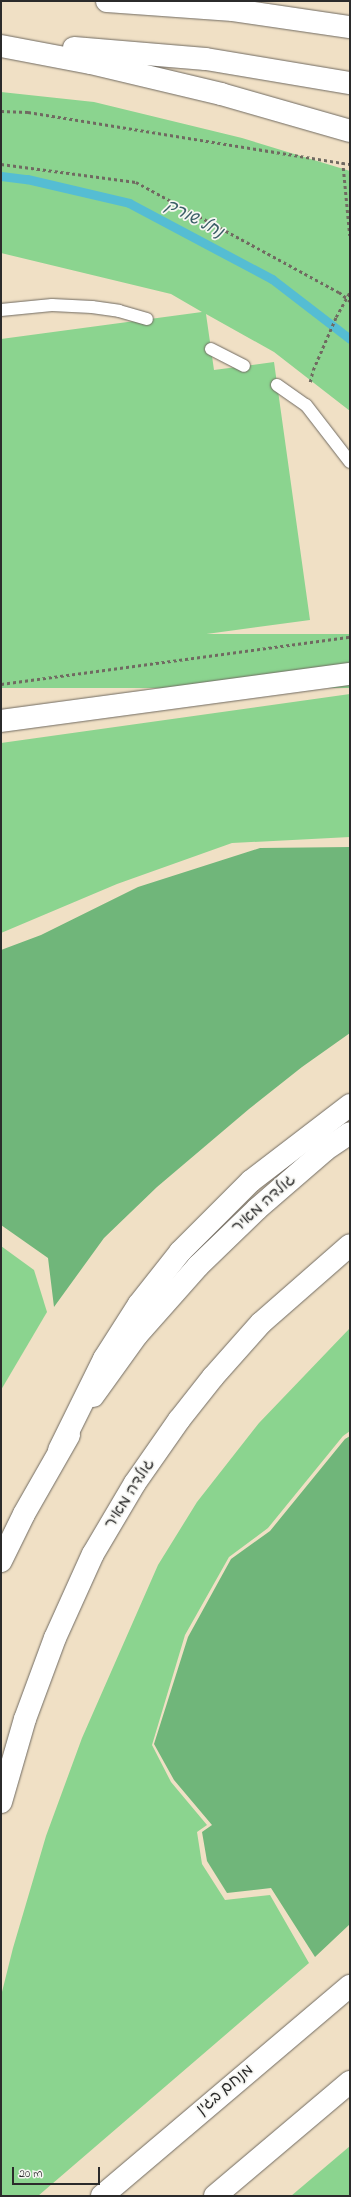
<!DOCTYPE html>
<meta charset="utf-8">
<style>
body{margin:0}
#map{position:relative;width:351px;height:2197px;overflow:hidden;background:#f0e0c5;font-family:"Indie Flower","Playpen Sans Hebrew",sans-serif}
div>[style]{position:absolute}
.green>*{inset:0;background:#8bd48f;transform-origin:0 0}
.forest>*{inset:0;background:#70b67a}
.stream>*{height:9px;margin:-4.5px;padding:0 4.5px;transform-origin:4.5px;border-radius:4.5px;background:#55bdd3}
.path>*{height:2.5px;margin-top:-1.25px;transform-origin:0;background:repeating-linear-gradient(90deg,#706a61 0 3px,transparent 0 6px)}
.roads{filter:drop-shadow(0 0 1px #706a61) drop-shadow(0 0 1px #706a61)}
.lane>*{height:12px;margin:-6px;padding:0 6px;transform-origin:6px;border-radius:6px;background:#fff}
.street>*{height:22px;margin:-11px;padding:0 11px;transform-origin:11px;border-radius:11px;background:#fff}
.primary>*{height:22px;margin:-11px;padding:0 11px;transform-origin:11px;border-radius:11px;background:#fff}
.highway>*{height:22px;margin:-11px;padding:0 11px;transform-origin:11px;border-radius:11px;background:#fff}
span{translate:-50% -50%;white-space:nowrap;text-align:center;line-height:1.15;-webkit-text-stroke:3.5px #f6f6f2;paint-order:stroke}
.street-label{font-size:16px;color:#2b2b2b}
.water-label{font-size:17px;color:#3a5e66;font-style:italic}
.frame{position:absolute;inset:0;border:2px solid #2b2b2b;pointer-events:none}
.scale{position:absolute;left:12px;top:2167px;width:88px;height:18px;box-sizing:border-box;border:2px solid #2b2b2b;border-top:0;padding-left:5px;font-size:12px;line-height:14px;white-space:nowrap;color:#2b2b2b;-webkit-text-stroke:3px #f6f6f2;paint-order:stroke}
</style>
<div id="map">
<div class="green">
<i style="clip-path:polygon(1px 92px,94px 102px,242px 138px,350px 171px,350px 411px,274px 352px,206px 314px,214px 370px,274px 362px,310px 620px,1px 662px,1px 339px,202px 312px,171px 294px,1px 253px)"></i>
<i style="left:350px;top:634px;width:54px;height:352px;rotate:90deg"></i>
<i style="clip-path:polygon(350px 694px,350px 837px,232px 843px,117px 884px,1px 933px,1px 743px)"></i>
<i style="clip-path:polygon(1px 1246px,34px 1270px,47px 1312px,1px 1390px)"></i>
<i style="clip-path:polygon(350px 1328px,350px 1431px,343px 1436px,268px 1528px,229px 1557px,185px 1635px,152px 1745px,171px 1782px,207px 1825px,197px 1832px,202px 1864px,225px 1900px,270px 1895px,309px 1963px,38px 2196px,1px 2196px,1px 1996px,13px 1948px,46px 1836px,82px 1738px,158px 1565px,197px 1502px,259px 1423px)"></i>
<i style="clip-path:polygon(350px 2146px,350px 2196px,291px 2196px)"></i>
</div>
<div class="forest">
<i style="clip-path:polygon(350px 847px,350px 1033px,302px 1067px,249px 1109px,157px 1187px,104px 1238px,54px 1307px,48px 1258px,1px 1225px,1px 950px,41px 935px,138px 887px,260px 848px)"></i>
<i style="clip-path:polygon(350px 1436px,350px 1924px,315px 1957px,271px 1888px,227px 1893px,207px 1861px,202px 1832px,212px 1825px,174px 1780px,154px 1744px,188px 1637px,231px 1559px,270px 1531px,345px 1439px)"></i>
</div>
<div class="stream">
<i style="left:1px;top:176px;width:26px;rotate:7deg"></i>
<i style="left:27px;top:179px;width:105px;rotate:13.2deg"></i>
<i style="left:129px;top:203px;width:162px;rotate:28deg"></i>
<i style="left:272px;top:279px;width:98px;rotate:37.6deg"></i>
</div>
<div class="path">
<i style="left:1px;top:111px;width:27px;rotate:2deg"></i>
<i style="left:28px;top:112px;width:326px;rotate:9.2deg"></i>
<i style="left:343px;top:162px;width:74px;rotate:84.6deg"></i>
<i style="left:1px;top:164px;width:136px;rotate:7.6deg"></i>
<i style="left:136px;top:182px;width:231px;rotate:28.5deg"></i>
<i style="left:339px;top:292px;width:14px;rotate:39deg"></i>
<i style="left:310px;top:382px;width:12px;rotate:-76deg"></i>
<i style="left:313px;top:370px;width:58px;rotate:-66.5deg"></i>
<i style="left:336px;top:317px;width:29px;rotate:-61deg"></i>
<i style="left:1px;top:684px;width:352px;rotate:-7.7deg"></i>
</div>
<div class="roads">
<div class="lane">
<i style="left:1px;top:310px;width:51px;rotate:-5.6deg"></i>
<i style="left:52px;top:305px;width:40px;rotate:2.9deg"></i>
<i style="left:92px;top:307px;width:27px;rotate:8deg"></i>
<i style="left:119px;top:311px;width:29px;rotate:16deg"></i>
<i style="left:211px;top:349px;width:37px;rotate:27deg"></i>
<i style="left:277px;top:385px;width:35px;rotate:35deg"></i>
<i style="left:306px;top:405px;width:72px;rotate:52.3deg"></i>
</div>
<div class="street">
<i style="left:1px;top:721px;width:352px;rotate:-7.7deg"></i>
</div>
<div class="primary">
<i style="left:93px;top:1396px;width:75px;rotate:-54.2deg"></i>
<i style="left:137px;top:1335px;width:92px;rotate:-48.5deg"></i>
<i style="left:198px;top:1266px;width:82px;rotate:-44deg"></i>
<i style="left:257px;top:1209px;width:90px;rotate:-40.9deg"></i>
<i style="left:325px;top:1150px;width:30px;rotate:-34deg"></i>
<i style="left:1px;top:1561px;width:52px;rotate:-63.9deg"></i>
<i style="left:24px;top:1514px;width:91px;rotate:-60.3deg"></i>
<i style="left:1px;top:1802px;width:86px;rotate:-73.9deg"></i>
<i style="left:25px;top:1719px;width:86px;rotate:-69.7deg"></i>
<i style="left:55px;top:1638px;width:92px;rotate:-65.7deg"></i>
<i style="left:93px;top:1554px;width:82px;rotate:-59.4deg"></i>
<i style="left:135px;top:1483px;width:77px;rotate:-55.1deg"></i>
<i style="left:179px;top:1420px;width:55px;rotate:-51.7deg"></i>
<i style="left:213px;top:1377px;width:72px;rotate:-48.4deg"></i>
<i style="left:261px;top:1323px;width:118px;rotate:-41.2deg"></i>
</div>
<div class="highway">
<i style="left:107px;top:1px;width:126px;rotate:4.1deg"></i>
<i style="left:233px;top:10px;width:118px;rotate:8.3deg"></i>
<i style="left:1px;top:46px;width:92px;rotate:10.7deg"></i>
<i style="left:91px;top:63px;width:134px;rotate:13.4deg"></i>
<i style="left:221px;top:94px;width:134px;rotate:16deg"></i>
<i style="left:74px;top:48px;width:132px;rotate:4.8deg"></i>
<i style="left:206px;top:59px;width:146px;rotate:9.5deg"></i>
<i style="left:59px;top:1450px;width:102px;rotate:-63.7deg"></i>
<i style="left:104px;top:1359px;width:65px;rotate:-57.5deg"></i>
<i style="left:139px;top:1304px;width:66px;rotate:-51.7deg"></i>
<i style="left:180px;top:1252px;width:100px;rotate:-45deg"></i>
<i style="left:251px;top:1181px;width:125px;rotate:-37.5deg"></i>
<i style="left:102px;top:2196px;width:325px;rotate:-40.3deg"></i>
<i style="left:215px;top:2196px;width:177px;rotate:-40.2deg"></i>
</div>
</div>
<div class="street-label">
<span style="left:264px;top:1204px;rotate:-42deg">גולדה מאיר</span>
<span style="left:130px;top:1494px;rotate:-58deg">גולדה מאיר</span>
<span style="left:225px;top:2090px;rotate:-40deg">מנחם בגין</span>
</div>
<div class="water-label">
<span style="left:194px;top:219px;rotate:28deg">נחל שורק</span>
</div>
<div class="frame"></div>
<div class="scale">20 m</div>
</div>
